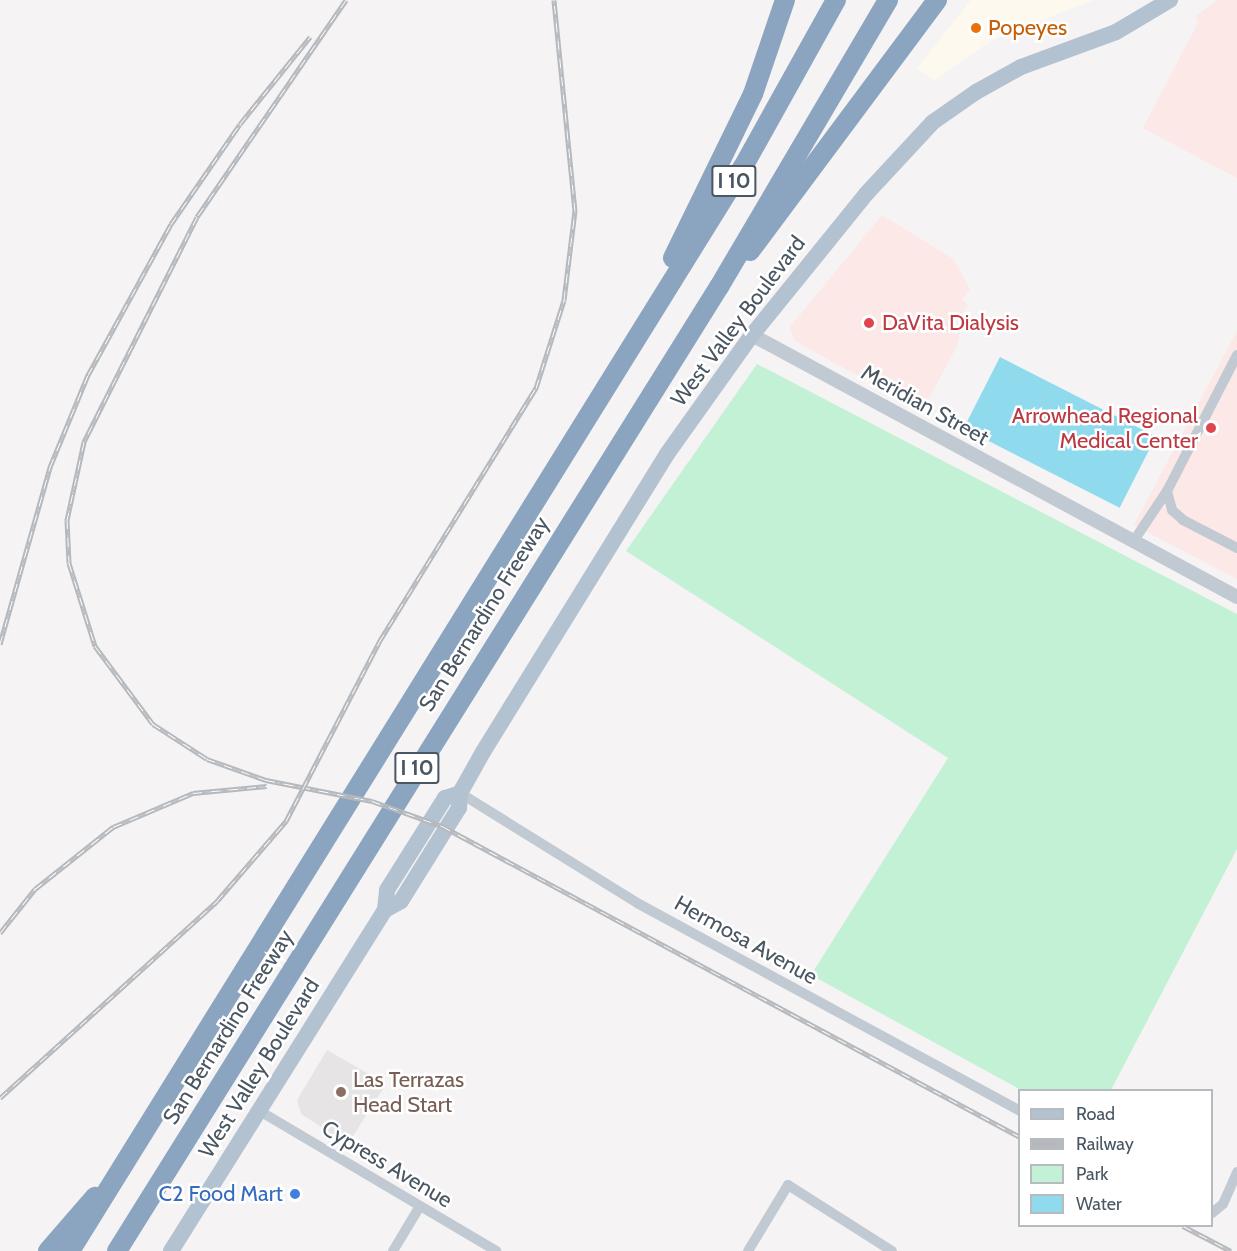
<!DOCTYPE html>
<style>
body{margin:0}
#map{position:relative;width:1237px;height:1251px;overflow:hidden;background:#f5f3f3;font-family:Cabin,sans-serif}
div>[style]{position:absolute}
.commercial>*{inset:0;background:#fdf9ef}
.education>*{inset:0;background:#e6e4e5}
.medical>*{inset:0;background:#fce8e6}
.green>*{inset:0;background:#c3f1d5}
.water>*{inset:0;background:#90daee;transform-origin:0 0}
.minor>*{height:10px;margin:-5px;padding:0 5px;transform-origin:5px;border-radius:5px;background:#c1cad2}
.tertiary>*{height:14px;margin:-7px;padding:0 7px;transform-origin:7px;border-radius:7px;background:#c1cad2}
.primary>*{height:16px;margin:-8px;padding:0 8px;transform-origin:8px;border-radius:8px;background:#b3c2d1}
.motorway>*{height:20px;margin:-10px;padding:0 10px;transform-origin:10px;border-radius:10px;background:#8ba5c1}
.rail>*{height:5px;margin-top:-2.5px;transform-origin:0;background:repeating-linear-gradient(90deg,#fff 0 9px,#b5b8bd 0 18px);box-sizing:border-box;border-block:2px solid #b5b8bd}
.dots>*{width:16px;height:16px;translate:-50% -50%;box-sizing:border-box;border:3px solid #fff;border-radius:50%}
span{translate:-50% -50%;white-space:nowrap;text-align:center;line-height:1.15;-webkit-text-stroke:5px #fff;paint-order:stroke}
.shield-label span{padding:2px 4px;background:#fff;border:2px solid;border-radius:4px;-webkit-text-stroke-width:0}
.shield-label{font-size:21px;color:#4a5661;font-weight:700}
.food-label{font-size:22px;color:#c56008}
.left{translate:0 -50%;text-align:left}
.street-label{font-size:22px;color:#4a5661}
.health-label{font-size:22px;color:#be3a42}
.right{translate:-100% -50%;text-align:right}
.education-label{font-size:22px;color:#785e54}
.shop-label{font-size:22px;color:#366cbe}
.legend{position:absolute;left:1018px;top:1089px;width:195px;height:138px;box-sizing:border-box;background:#fff;border:2px solid #b7bbc0;margin:0;padding:8px 10px;list-style:none;font-size:18px;color:#4a5661}
.legend li{display:flex;align-items:center;gap:12px;height:30px}
.legend b{width:30px;border:2px solid #b7bbc0}
</style>
<div id="map">
<div class="commercial">
<i style="clip-path:polygon(971px 0,1093px 0,992px 40px,934px 81px,917px 68px)"></i>
</div>
<div class="education">
<i style="clip-path:polygon(327px 1050px,386px 1084px,348px 1144px,301px 1114px,297px 1100px)"></i>
</div>
<div class="medical">
<i style="clip-path:polygon(1217px 0,1237px 0,1237px 178px,1143px 128px,1198px 23px,1196px 16px)"></i>
<i style="clip-path:polygon(882px 215px,953px 259px,970px 289px,962px 299px,968px 306px,950px 327px,960px 332px,957px 346px,922px 411px,795px 341px,790px 327px)"></i>
<i style="clip-path:polygon(1237px 331px,1237px 579px,1134px 525px)"></i>
</div>
<div class="green">
<i style="clip-path:polygon(757px 364px,1237px 614px,1237px 849px,1111px 1090px,1021px 1090px,811px 975px,948px 758px,626px 551px)"></i>
</div>
<div class="water">
<i style="left:1000px;top:357px;width:175px;height:80px;rotate:27deg"></i>
</div>
<div class="minor">
<i style="left:1237px;top:355px;width:153px;rotate:117.2deg"></i>
<i style="left:1167px;top:491px;width:20px;rotate:75deg"></i>
<i style="left:1172px;top:510px;width:15px;rotate:42deg"></i>
<i style="left:1183px;top:520px;width:61px;rotate:27.4deg"></i>
<i style="left:1133px;top:542px;width:61px;rotate:-56.3deg"></i>
<i style="left:460px;top:793px;width:211px;rotate:31.8deg"></i>
<i style="left:639px;top:904px;width:434px;rotate:28.5deg"></i>
<i style="left:258px;top:1110px;width:277px;rotate:30.6deg"></i>
<i style="left:1212px;top:1213px;width:14px;rotate:-39deg"></i>
<i style="left:1223px;top:1204px;width:35px;rotate:-66deg"></i>
<i style="left:393px;top:1251px;width:52px;rotate:-59deg"></i>
<i style="left:748px;top:1251px;width:77px;rotate:-58.8deg"></i>
<i style="left:788px;top:1185px;width:123px;rotate:32.4deg"></i>
</div>
<div class="tertiary">
<i style="left:752px;top:335px;width:551px;rotate:28.38deg"></i>
</div>
<div class="primary">
<i style="left:385px;top:910px;width:18px;rotate:-29deg"></i>
<i style="left:401px;top:901px;width:110px;rotate:-58.1deg"></i>
<i style="left:459px;top:808px;width:15px;rotate:-86deg"></i>
<i style="left:460px;top:793px;width:47px;rotate:-60.7deg"></i>
<i style="left:483px;top:752px;width:350px;rotate:-58.3deg"></i>
<i style="left:667px;top:454px;width:146px;rotate:-54.5deg"></i>
<i style="left:752px;top:335px;width:181px;rotate:-51deg"></i>
<i style="left:866px;top:194px;width:98px;rotate:-47.1deg"></i>
<i style="left:933px;top:122px;width:52px;rotate:-34.9deg"></i>
<i style="left:976px;top:92px;width:51px;rotate:-29.1deg"></i>
<i style="left:1021px;top:67px;width:101px;rotate:-20.2deg"></i>
<i style="left:1116px;top:32px;width:63px;rotate:-30.7deg"></i>
<i style="left:171px;top:1251px;width:403px;rotate:-57.9deg"></i>
<i style="left:385px;top:910px;width:20px;rotate:-84deg"></i>
<i style="left:387px;top:890px;width:109px;rotate:-57.8deg"></i>
<i style="left:445px;top:798px;width:16px;rotate:-18deg"></i>
</div>
<div class="motorway">
<i style="left:750px;top:251px;width:313px;rotate:-53.3deg"></i>
<i style="left:673px;top:258px;width:182px;rotate:-64deg"></i>
<i style="left:753px;top:94px;width:99px;rotate:-71.2deg"></i>
<i style="left:48px;top:1251px;width:72px;rotate:-49deg"></i>
<i style="left:70px;top:1251px;width:1276px;rotate:-58.17deg"></i>
<i style="left:743px;top:167px;width:191px;rotate:-60.9deg"></i>
<i style="left:117px;top:1251px;width:1137px;rotate:-58.02deg"></i>
<i style="left:719px;top:287px;width:333px;rotate:-59.5deg"></i>
</div>
<div class="rail">
<i style="left:346px;top:0;width:263px;rotate:124.5deg"></i>
<i style="left:197px;top:217px;width:252px;rotate:116.7deg"></i>
<i style="left:84px;top:442px;width:80px;rotate:102.3deg"></i>
<i style="left:67px;top:520px;width:43px;rotate:87.3deg"></i>
<i style="left:69px;top:563px;width:87px;rotate:72.6deg"></i>
<i style="left:95px;top:646px;width:97px;rotate:53.4deg"></i>
<i style="left:153px;top:724px;width:64px;rotate:32.9deg"></i>
<i style="left:207px;top:759px;width:63px;rotate:19.6deg"></i>
<i style="left:266px;top:780px;width:108px;rotate:11.2deg"></i>
<i style="left:372px;top:801px;width:74px;rotate:19.7deg"></i>
<i style="left:442px;top:826px;width:656px;rotate:28.28deg"></i>
<i style="left:0;top:644px;width:184px;rotate:-74.2deg"></i>
<i style="left:50px;top:467px;width:100px;rotate:-67.6deg"></i>
<i style="left:88px;top:375px;width:172px;rotate:-61.2deg"></i>
<i style="left:171px;top:224px;width:121px;rotate:-55.4deg"></i>
<i style="left:240px;top:124px;width:112px;rotate:-51.2deg"></i>
<i style="left:0;top:933px;width:56px;rotate:-51.5deg"></i>
<i style="left:35px;top:889px;width:100px;rotate:-38.5deg"></i>
<i style="left:113px;top:827px;width:87px;rotate:-23deg"></i>
<i style="left:193px;top:793px;width:74px;rotate:-5.4deg"></i>
<i style="left:0;top:1098px;width:293px;rotate:-42.2deg"></i>
<i style="left:217px;top:901px;width:106px;rotate:-49.2deg"></i>
<i style="left:286px;top:821px;width:202px;rotate:-62.5deg"></i>
<i style="left:379px;top:642px;width:299px;rotate:-58.3deg"></i>
<i style="left:536px;top:388px;width:92px;rotate:-72.3deg"></i>
<i style="left:564px;top:300px;width:90px;rotate:-83deg"></i>
<i style="left:575px;top:211px;width:212px;rotate:-95.7deg"></i>
<i style="left:1183px;top:1226px;width:54px;rotate:27.5deg"></i>
</div>
<div class="dots">
<i style="left:976px;top:28px;background:#e8710a"></i>
<i style="left:869px;top:323px;background:#e0444e"></i>
<i style="left:1211px;top:428px;background:#e0444e"></i>
<i style="left:341px;top:1092px;background:#8d6e63"></i>
<i style="left:295px;top:1194px;background:#3f7fe0"></i>
</div>
<div class="shield-label">
<span style="left:734px;top:181px">I 10</span>
<span style="left:417px;top:768px">I 10</span>
</div>
<div class="food-label">
<span class="left" style="left:988px;top:28px">Popeyes</span>
</div>
<div class="street-label">
<span style="left:738px;top:321px;rotate:-53deg">West Valley Boulevard</span>
<span style="left:925px;top:405px;rotate:29deg">Meridian Street</span>
<span style="left:484px;top:614px;rotate:-58deg">San Bernardino Freeway</span>
<span style="left:746px;top:940px;rotate:29deg">Hermosa Avenue</span>
<span style="left:228px;top:1027px;rotate:-58deg">San Bernardino Freeway</span>
<span style="left:259px;top:1068px;rotate:-58deg">West Valley Boulevard</span>
<span style="left:387px;top:1164px;rotate:31deg">Cypress Avenue</span>
</div>
<div class="health-label">
<span class="left" style="left:882px;top:323px">DaVita Dialysis</span>
<span class="right" style="left:1198px;top:428px">Arrowhead Regional<br>Medical Center</span>
</div>
<div class="education-label">
<span class="left" style="left:353px;top:1092px">Las Terrazas<br>Head Start</span>
</div>
<div class="shop-label">
<span class="right" style="left:283px;top:1194px">C2 Food Mart</span>
</div>
<ul class="legend">
<li><b style="height:8px;background:#b3c2d1"></b>Road</li>
<li><b style="height:8px;background:#b5b8bd"></b>Railway</li>
<li><b style="height:16px;background:#c3f1d5"></b>Park</li>
<li><b style="height:16px;background:#90daee"></b>Water</li>
</ul>
</div>
